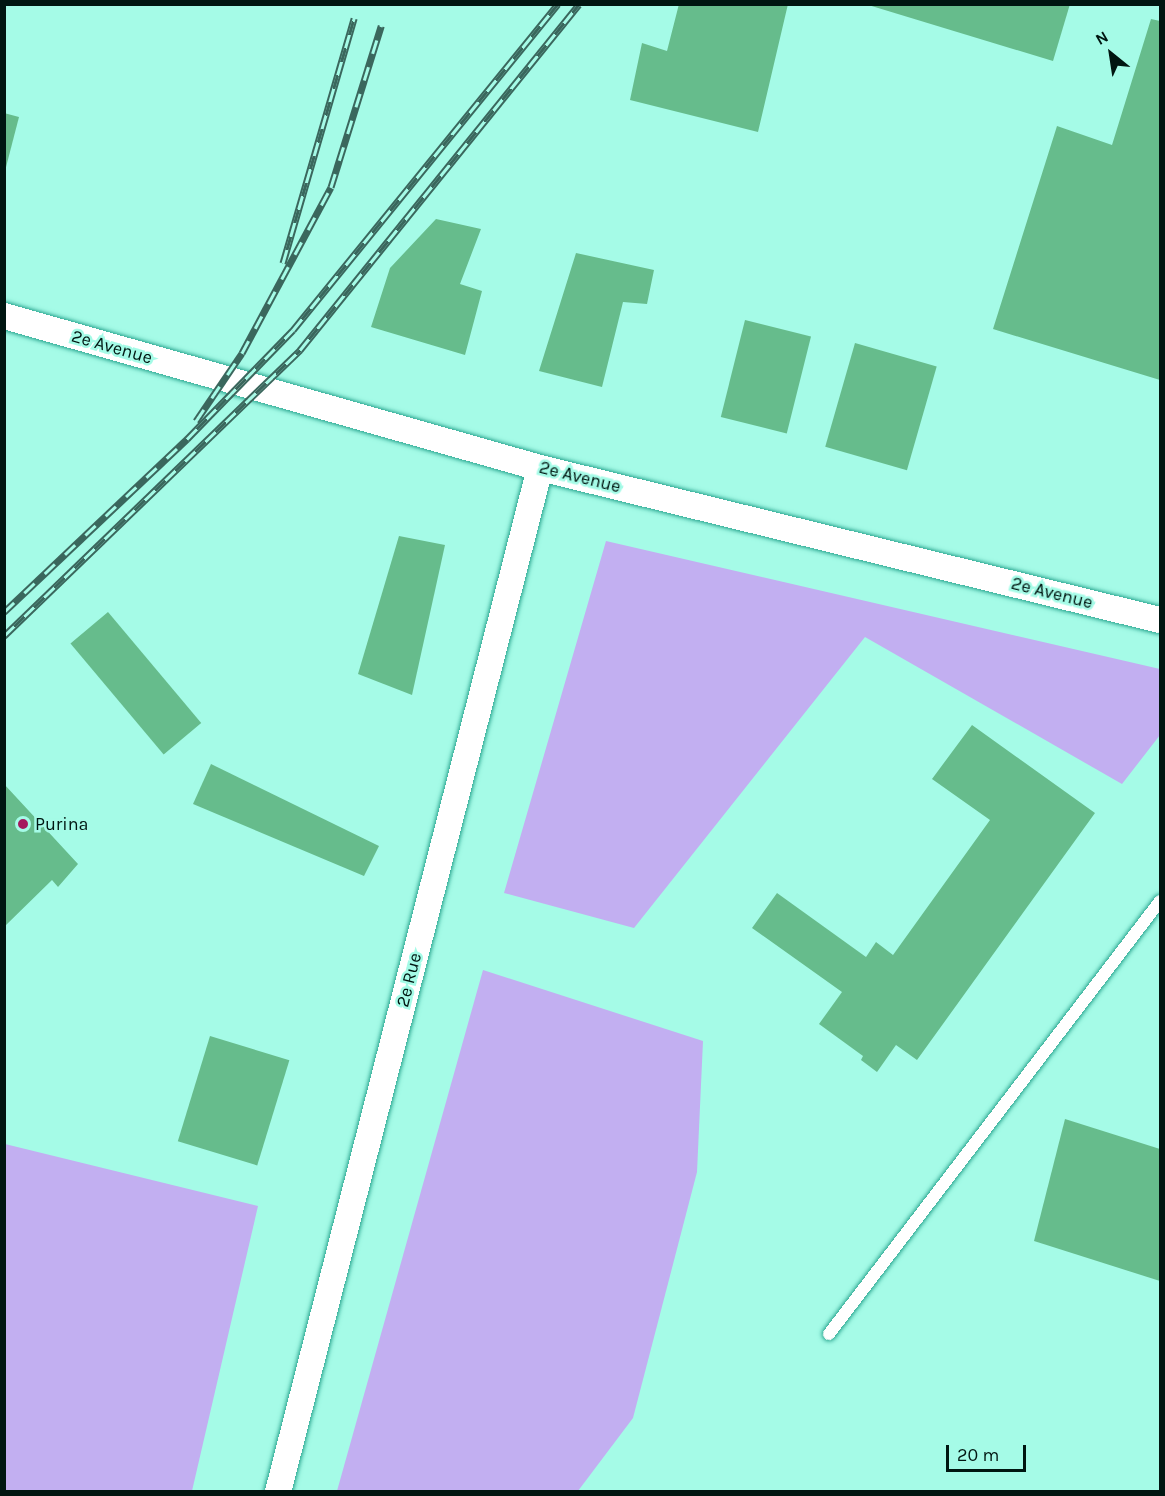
<!DOCTYPE html>
<style>
body{margin:0}
#map{position:relative;width:1165px;height:1496px;overflow:hidden;background:#a5fbe7;font-family:Karla,sans-serif}
div>[style]{position:absolute}
.green>*{inset:0;background:#c2aff1}
.building>*{inset:0;background:#66bc8c;transform-origin:0 0}
.roads{filter:drop-shadow(0 0 2px #2aa690) drop-shadow(0 0 2px #2aa690)}
.lane>*{height:12px;margin:-6px;padding:0 6px;transform-origin:6px;border-radius:6px;background:#fff}
.street>*{height:26px;margin:-13px;padding:0 13px;transform-origin:13px;border-radius:13px;background:#fff}
.rail>*{height:7px;margin-top:-3.5px;transform-origin:0;background:repeating-linear-gradient(90deg,#a5fbe7 0 14px,#3a675d 0 28px);box-sizing:border-box;border-block:2px solid #3a675d}
.dots>*{width:16px;height:16px;translate:-50% -50%;box-sizing:border-box;border:3px solid #a5fbe7;border-radius:50%}
span{translate:-50% -50%;white-space:nowrap;text-align:center;line-height:1.15;-webkit-text-stroke:5px #a5fbe7;paint-order:stroke}
.street-label{font-size:18px;color:#001611}
.poi-label{font-size:18px;color:#001611}
.left{translate:0 -50%;text-align:left}
.frame{position:absolute;inset:0;border:6px solid #001611;pointer-events:none}
.north{position:absolute;left:1081px;top:24px;width:60px;height:60px;-webkit-text-stroke:4px #a5fbe7;paint-order:stroke;rotate:330deg;font-size:16px;font-weight:700;line-height:24px;text-align:center;color:#001611}
.north::after{content:'';display:block;margin:auto;width:21px;height:27px;background:#001611;clip-path:polygon(50% 0,100% 100%,50% 72%,0 100%)}
.scale{position:absolute;left:946px;top:1445px;width:80px;height:27px;box-sizing:border-box;border:3px solid #001611;border-top:0;padding-left:8px;font-size:18px;line-height:21px;white-space:nowrap;color:#001611;-webkit-text-stroke:4px #a5fbe7;paint-order:stroke}
</style>
<div id="map">
<div class="green">
<i style="clip-path:polygon(606px 541px,1160px 669px,1160px 735px,1122px 784px,865px 637px,634px 928px,504px 893px)"></i>
<i style="clip-path:polygon(483px 970px,703px 1041px,697px 1172px,633px 1418px,578px 1491px,337px 1491px)"></i>
<i style="clip-path:polygon(5px 1144px,258px 1206px,192px 1491px,5px 1491px)"></i>
</div>
<div class="building">
<i style="clip-path:polygon(679px 4px,788px 4px,758px 132px,630px 100px,642px 43px,667px 51px)"></i>
<i style="clip-path:polygon(865px 4px,1070px 4px,1053px 61px)"></i>
<i style="clip-path:polygon(1151px 19px,1160px 21px,1160px 380px,993px 329px,1057px 126px,1112px 145px)"></i>
<i style="clip-path:polygon(4px 113px,19px 117px,5px 171px,4px 171px)"></i>
<i style="clip-path:polygon(436px 219px,481px 229px,460px 284px,482px 291px,465px 355px,371px 327px,390px 268px)"></i>
<i style="clip-path:polygon(576px 253px,654px 270px,647px 304px,623px 302px,602px 387px,539px 371px)"></i>
<i style="left:745px;top:320px;width:68px;height:100px;rotate:14deg"></i>
<i style="left:855px;top:343px;width:85px;height:108px;rotate:16deg"></i>
<i style="clip-path:polygon(399px 536px,445px 545px,412px 695px,358px 674px)"></i>
<i style="left:108px;top:612px;width:145px;height:49px;rotate:50deg"></i>
<i style="clip-path:polygon(972px 725px,1095px 813px,917px 1060px,896px 1045px,877px 1072px,861px 1060px,863px 1056px,819px 1024px,842px 992px,752px 928px,777px 893px,866px 957px,876px 942px,893px 955px,990px 820px,932px 779px)"></i>
<i style="clip-path:polygon(211px 764px,379px 846px,364px 876px,193px 804px)"></i>
<i style="clip-path:polygon(4px 784px,78px 864px,58px 887px,52px 880px,4px 927px)"></i>
<i style="left:210px;top:1036px;width:83px;height:110px;rotate:17deg"></i>
<i style="clip-path:polygon(1065px 1119px,1160px 1149px,1160px 1281px,1034px 1241px)"></i>
</div>
<div class="roads">
<div class="lane">
<i style="left:829px;top:1334px;width:545px;rotate:-52.6deg"></i>
</div>
<div class="street">
<i style="left:4px;top:316px;width:557px;rotate:15.83deg"></i>
<i style="left:540px;top:468px;width:638px;rotate:13.78deg"></i>
<i style="left:278px;top:1492px;width:1057px;rotate:-75.65deg"></i>
</div>
</div>
<div class="rail">
<i style="left:283px;top:263px;width:255px;rotate:-73.8deg"></i>
<i style="left:196px;top:421px;width:82px;rotate:-55.9deg"></i>
<i style="left:242px;top:353px;width:188px;rotate:-61.8deg"></i>
<i style="left:331px;top:187px;width:169px;rotate:-72.7deg"></i>
<i style="left:4px;top:612px;width:252px;rotate:-43.4deg"></i>
<i style="left:187px;top:439px;width:152px;rotate:-45.8deg"></i>
<i style="left:293px;top:330px;width:420px;rotate:-50.9deg"></i>
<i style="left:4px;top:636px;width:412px;rotate:-44deg"></i>
<i style="left:300px;top:350px;width:444px;rotate:-51.1deg"></i>
</div>
<div class="dots">
<i style="left:23px;top:824px;background:#a5195e"></i>
</div>
<div class="street-label">
<span style="left:112px;top:347px;rotate:16deg">2e Avenue</span>
<span style="left:580px;top:477px;rotate:14deg">2e Avenue</span>
<span style="left:1052px;top:593px;rotate:14deg">2e Avenue</span>
<span style="left:409px;top:980px;rotate:-76deg">2e Rue</span>
</div>
<div class="poi-label">
<span class="left" style="left:35px;top:824px">Purina</span>
</div>
<div class="frame"></div>
<div class="north">N</div>
<div class="scale">20 m</div>
</div>
